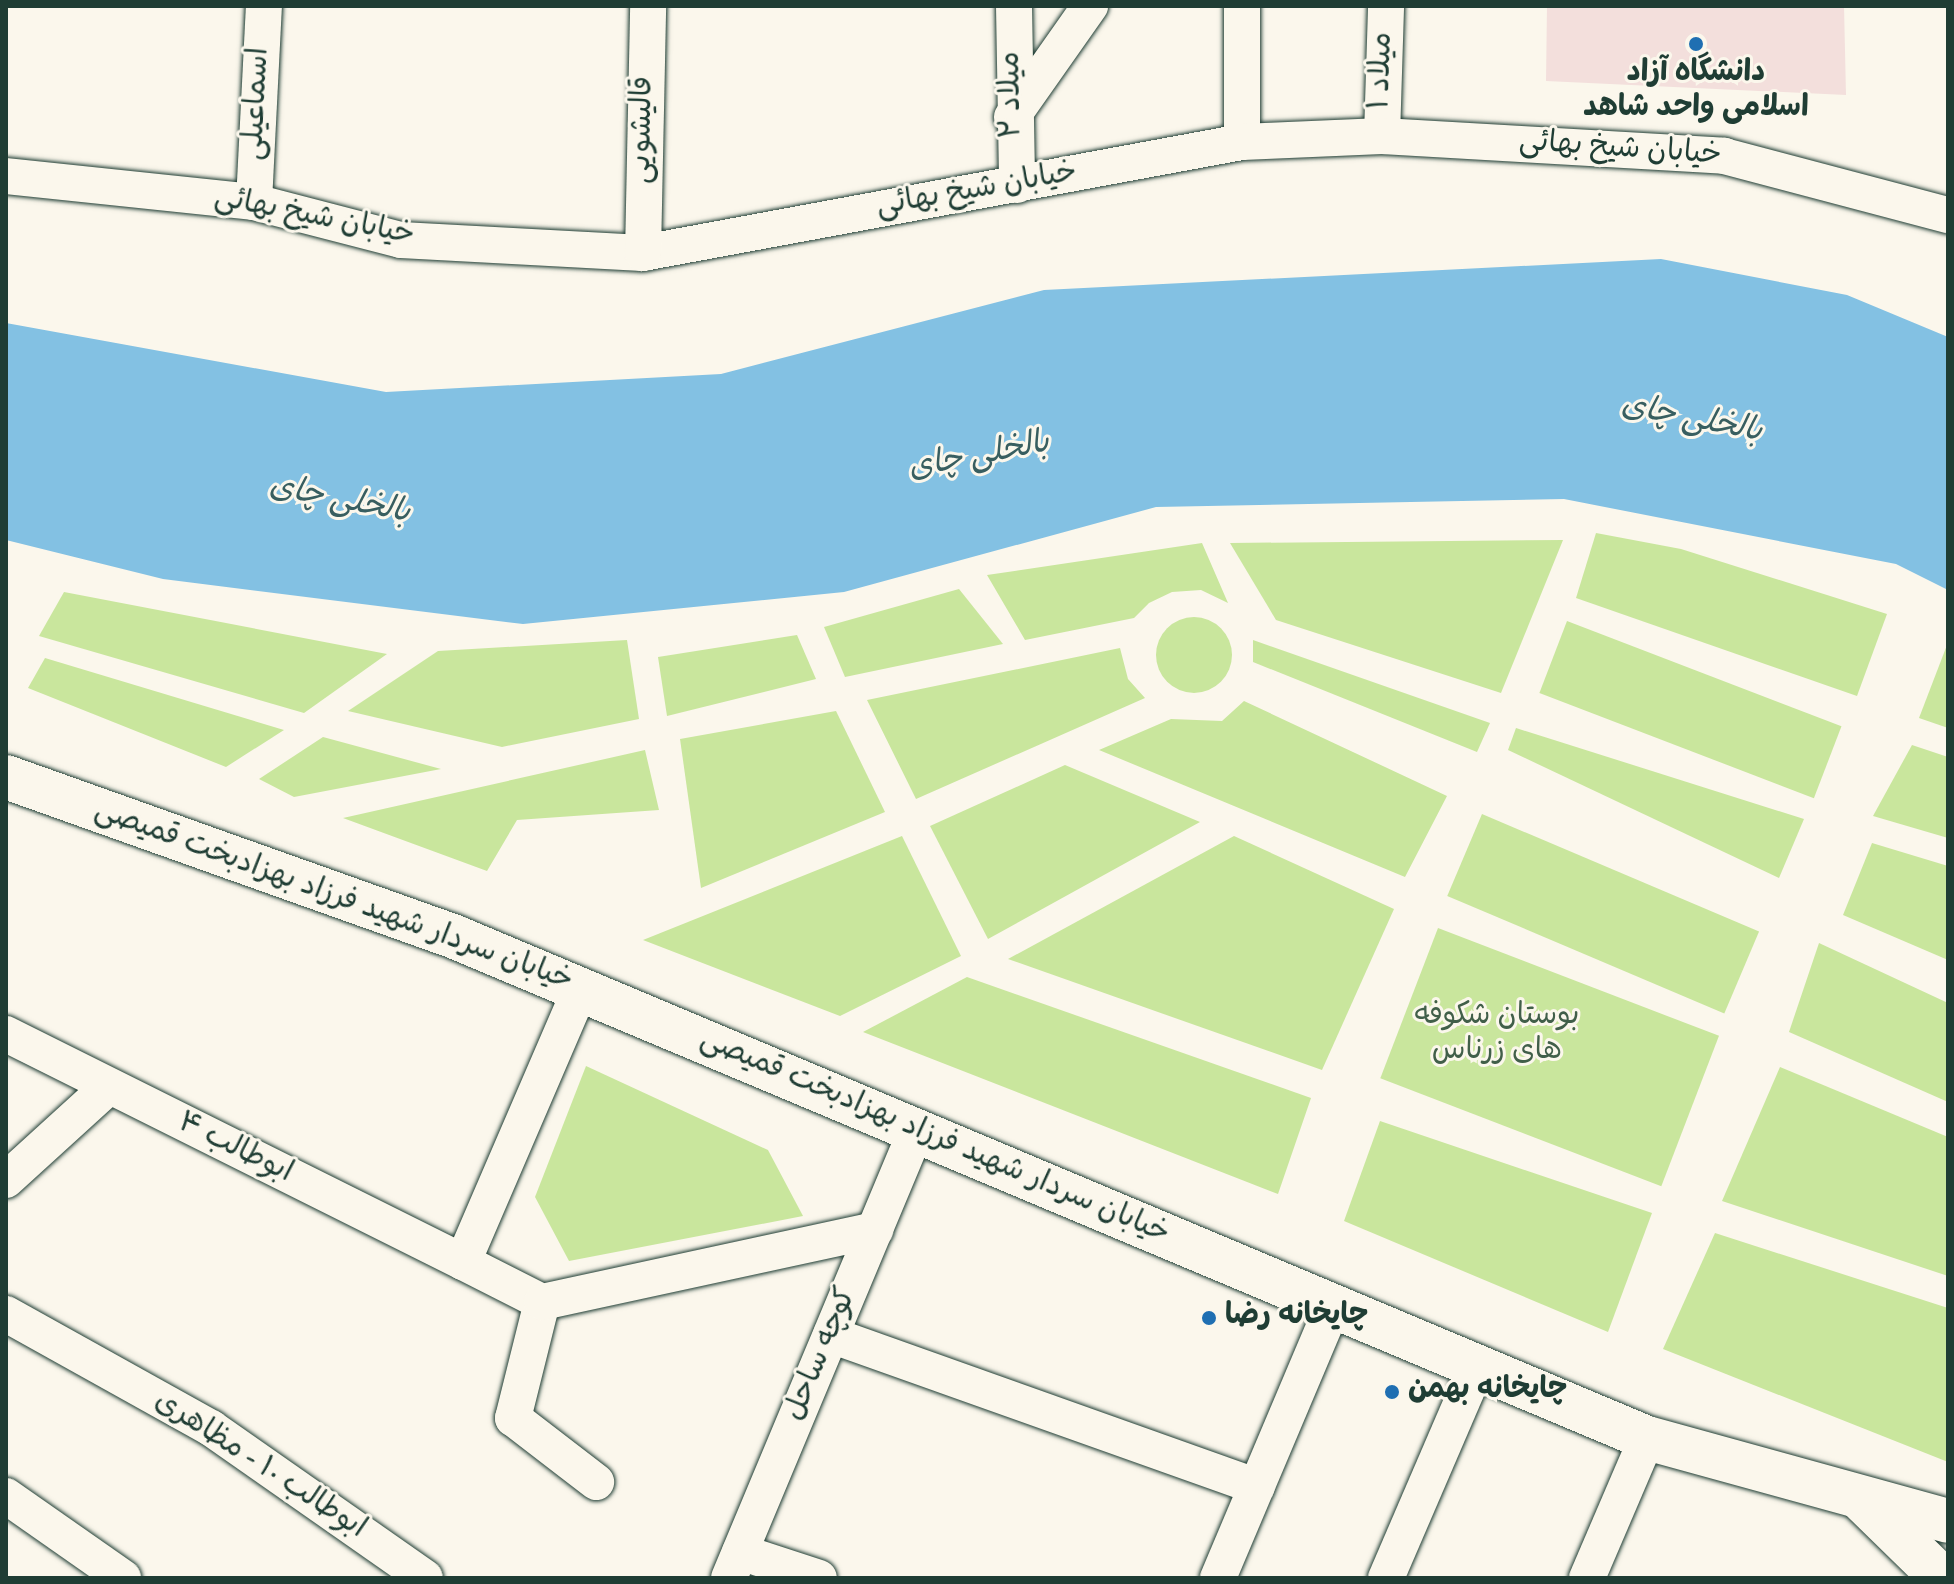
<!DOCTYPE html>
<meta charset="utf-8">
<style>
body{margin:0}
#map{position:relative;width:1954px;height:1584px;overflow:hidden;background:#fbf7ec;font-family:"Gochi Hand","Playpen Sans Arabic",sans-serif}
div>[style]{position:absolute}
.built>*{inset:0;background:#f3dfdc}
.green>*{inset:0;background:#c9e69d;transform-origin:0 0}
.round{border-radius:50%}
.water>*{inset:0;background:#83c1e3}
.roads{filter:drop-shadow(0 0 2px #1f3d34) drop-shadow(0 0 2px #1f3d34)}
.minor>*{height:36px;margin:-18px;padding:0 18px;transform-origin:18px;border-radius:18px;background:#fbf7ec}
.major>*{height:44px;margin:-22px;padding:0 22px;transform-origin:22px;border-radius:22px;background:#fbf7ec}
.dots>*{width:22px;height:22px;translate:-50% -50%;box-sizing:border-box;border:4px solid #fbf7ec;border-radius:50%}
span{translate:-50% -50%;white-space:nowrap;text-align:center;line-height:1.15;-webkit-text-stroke:6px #fbf7ec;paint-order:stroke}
.street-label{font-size:30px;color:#1f3d34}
.poi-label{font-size:30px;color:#1f3d34;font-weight:700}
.left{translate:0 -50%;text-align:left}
.park-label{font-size:30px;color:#415f49}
.water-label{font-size:32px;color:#385e60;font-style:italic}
.frame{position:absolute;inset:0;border:8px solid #1f3d34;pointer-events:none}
</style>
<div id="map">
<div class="built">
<i style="clip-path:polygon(1547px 6px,1844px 6px,1846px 95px,1546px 81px)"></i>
</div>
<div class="green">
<i style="clip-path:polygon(1596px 533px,1681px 549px,1887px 614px,1857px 696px,1576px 598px)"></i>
<i style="clip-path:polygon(1563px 540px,1501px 693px,1276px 620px,1230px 543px)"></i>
<i style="clip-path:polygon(1202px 543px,1228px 603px,1201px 590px,1172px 592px,1149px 603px,1134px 618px,1025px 640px,987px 575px)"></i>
<i style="clip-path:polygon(959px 589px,1003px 644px,845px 677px,824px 627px)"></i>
<i style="clip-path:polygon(64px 592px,387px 654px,304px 713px,39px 636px)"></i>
<i class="round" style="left:1156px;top:617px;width:76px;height:76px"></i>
<i style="left:1567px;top:621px;width:294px;height:77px;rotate:21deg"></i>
<i style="clip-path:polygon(797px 635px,816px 679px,667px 716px,658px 657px)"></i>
<i style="clip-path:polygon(627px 640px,639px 719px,502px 747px,348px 711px,438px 651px)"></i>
<i style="clip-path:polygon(1253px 640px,1490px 723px,1477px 752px,1253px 662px)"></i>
<i style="clip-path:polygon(1947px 645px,1948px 645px,1948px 728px,1919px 718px)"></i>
<i style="clip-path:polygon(1120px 648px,1128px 679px,1145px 698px,916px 799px,867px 700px)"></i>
<i style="clip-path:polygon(45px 658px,284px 730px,226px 767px,28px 688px)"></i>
<i style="clip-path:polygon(1244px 701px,1447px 796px,1405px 877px,1099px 750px,1171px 719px,1222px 721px)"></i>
<i style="clip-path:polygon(836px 711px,885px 812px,701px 888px,680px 739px)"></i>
<i style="clip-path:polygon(1516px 728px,1804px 819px,1779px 878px,1508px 750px)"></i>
<i style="clip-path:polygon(323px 737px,441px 769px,294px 797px,259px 779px)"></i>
<i style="clip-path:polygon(1912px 745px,1948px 757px,1948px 838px,1873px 816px)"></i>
<i style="clip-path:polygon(645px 750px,659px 810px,517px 820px,487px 871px,343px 818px)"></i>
<i style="clip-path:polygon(1065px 765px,1200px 822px,988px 939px,930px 826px)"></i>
<i style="left:1482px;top:814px;width:301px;height:89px;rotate:23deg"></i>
<i style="clip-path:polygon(902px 836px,961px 956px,840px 1016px,643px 940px)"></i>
<i style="clip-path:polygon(1234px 836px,1394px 909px,1322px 1070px,1008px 959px)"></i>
<i style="clip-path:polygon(1872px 843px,1948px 866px,1948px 960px,1843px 915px)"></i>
<i style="left:1438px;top:928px;width:301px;height:161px;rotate:21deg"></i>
<i style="clip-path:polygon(1819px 943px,1948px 1003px,1948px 1102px,1789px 1032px)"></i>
<i style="clip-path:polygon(967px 977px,1311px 1098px,1278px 1194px,863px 1032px)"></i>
<i style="clip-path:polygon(586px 1066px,768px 1150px,803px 1216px,569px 1261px,535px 1197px)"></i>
<i style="clip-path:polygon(1780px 1067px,1948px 1137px,1948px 1276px,1722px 1201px)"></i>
<i style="clip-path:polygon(1380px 1121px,1652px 1213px,1608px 1332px,1344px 1221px)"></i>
<i style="clip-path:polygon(1715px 1233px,1948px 1308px,1948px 1462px,1663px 1349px)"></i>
</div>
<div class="water">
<i style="clip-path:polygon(1661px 259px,1847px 295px,1948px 337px,1948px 590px,1896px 564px,1564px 499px,1156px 507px,844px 592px,523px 624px,163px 579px,6px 540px,6px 323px,386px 392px,721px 374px,1044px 290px)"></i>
</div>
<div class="roads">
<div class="minor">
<i style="left:1014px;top:6px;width:179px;rotate:89deg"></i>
<i style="left:1242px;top:6px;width:136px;rotate:90deg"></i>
<i style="left:1012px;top:117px;width:136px;rotate:-54.9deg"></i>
<i style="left:1382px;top:136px;width:130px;rotate:-88.2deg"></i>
<i style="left:6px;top:176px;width:249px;rotate:6deg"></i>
<i style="left:254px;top:202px;width:152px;rotate:14.5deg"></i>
<i style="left:401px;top:240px;width:242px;rotate:3.1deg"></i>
<i style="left:643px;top:253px;width:609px;rotate:-10.5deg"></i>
<i style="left:1242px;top:142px;width:140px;rotate:-2.5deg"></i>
<i style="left:1382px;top:136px;width:343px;rotate:3.3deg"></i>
<i style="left:1724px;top:156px;width:232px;rotate:14.8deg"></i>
<i style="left:254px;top:202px;width:196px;rotate:-87.1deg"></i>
<i style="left:643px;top:253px;width:247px;rotate:-88.8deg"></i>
<i style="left:580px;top:990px;width:296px;rotate:113.3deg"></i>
<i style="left:463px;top:1262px;width:89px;rotate:26.9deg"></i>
<i style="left:542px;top:1302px;width:120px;rotate:104deg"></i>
<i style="left:513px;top:1418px;width:105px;rotate:37.6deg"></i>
<i style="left:6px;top:1034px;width:511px;rotate:26.51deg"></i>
<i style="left:6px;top:1180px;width:137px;rotate:-42.3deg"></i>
<i style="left:542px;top:1302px;width:341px;rotate:-12.2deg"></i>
<i style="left:6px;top:1314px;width:235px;rotate:29.1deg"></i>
<i style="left:211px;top:1428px;width:261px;rotate:35deg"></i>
<i style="left:831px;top:1335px;width:452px;rotate:19.6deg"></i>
<i style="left:6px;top:1496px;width:143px;rotate:35deg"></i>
<i style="left:740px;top:1552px;width:83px;rotate:18.2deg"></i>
<i style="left:729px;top:1578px;width:484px;rotate:-67.3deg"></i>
<i style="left:1218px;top:1578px;width:295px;rotate:-67.1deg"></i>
<i style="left:1386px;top:1578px;width:230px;rotate:-66.7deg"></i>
<i style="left:1587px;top:1578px;width:152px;rotate:-66.8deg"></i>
</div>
<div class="major">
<i style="left:6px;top:777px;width:477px;rotate:19.6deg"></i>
<i style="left:455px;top:937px;width:1293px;rotate:22.8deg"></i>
<i style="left:1647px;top:1438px;width:312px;rotate:15.4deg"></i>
<i style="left:1862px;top:1500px;width:112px;rotate:44.3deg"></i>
</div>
</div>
<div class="dots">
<i style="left:1696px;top:44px;background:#1f6fb2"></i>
<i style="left:1209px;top:1318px;background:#1f6fb2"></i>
<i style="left:1392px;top:1392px;background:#1f6fb2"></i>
</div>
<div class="street-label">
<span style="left:1384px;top:71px;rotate:-88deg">میلاد ۱</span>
<span style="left:1014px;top:95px;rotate:-91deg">میلاد ۲</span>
<span style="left:259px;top:104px;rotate:-87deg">اسماعیلی</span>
<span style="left:645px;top:130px;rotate:-89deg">قالیشویی</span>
<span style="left:1620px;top:151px;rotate:4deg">خیابان شیخ بهائی</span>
<span style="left:977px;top:192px;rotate:-10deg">خیابان شیخ بهائی</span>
<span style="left:314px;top:219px;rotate:11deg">خیابان شیخ بهائی</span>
<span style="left:333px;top:898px;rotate:20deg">خیابان سردار شهید فرزاد بهزاد‌بخت قمیصی</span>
<span style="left:934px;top:1139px;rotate:23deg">خیابان سردار شهید فرزاد بهزاد‌بخت قمیصی</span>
<span style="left:234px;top:1150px;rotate:26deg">ابوطالب ۴</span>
<span style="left:823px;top:1355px;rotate:-67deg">کوچه ساحل</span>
<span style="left:259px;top:1467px;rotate:33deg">ابوطالب ۱۰ - مظاهری</span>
</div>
<div class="poi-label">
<span style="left:1696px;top:92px">دانشگاه آزاد<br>اسلامی واحد شاهد</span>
<span class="left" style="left:1225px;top:1318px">چایخانه رضا</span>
<span class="left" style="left:1408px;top:1392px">چایخانه بهمن</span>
</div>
<div class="park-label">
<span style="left:1497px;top:1035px">بوستان شکوفه<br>های زرناس</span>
</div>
<div class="water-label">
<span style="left:1691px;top:421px;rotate:11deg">بالخلی چای</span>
<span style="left:979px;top:458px;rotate:-11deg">بالخلی چای</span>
<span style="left:339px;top:502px;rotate:11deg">بالخلی چای</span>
</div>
<div class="frame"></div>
</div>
